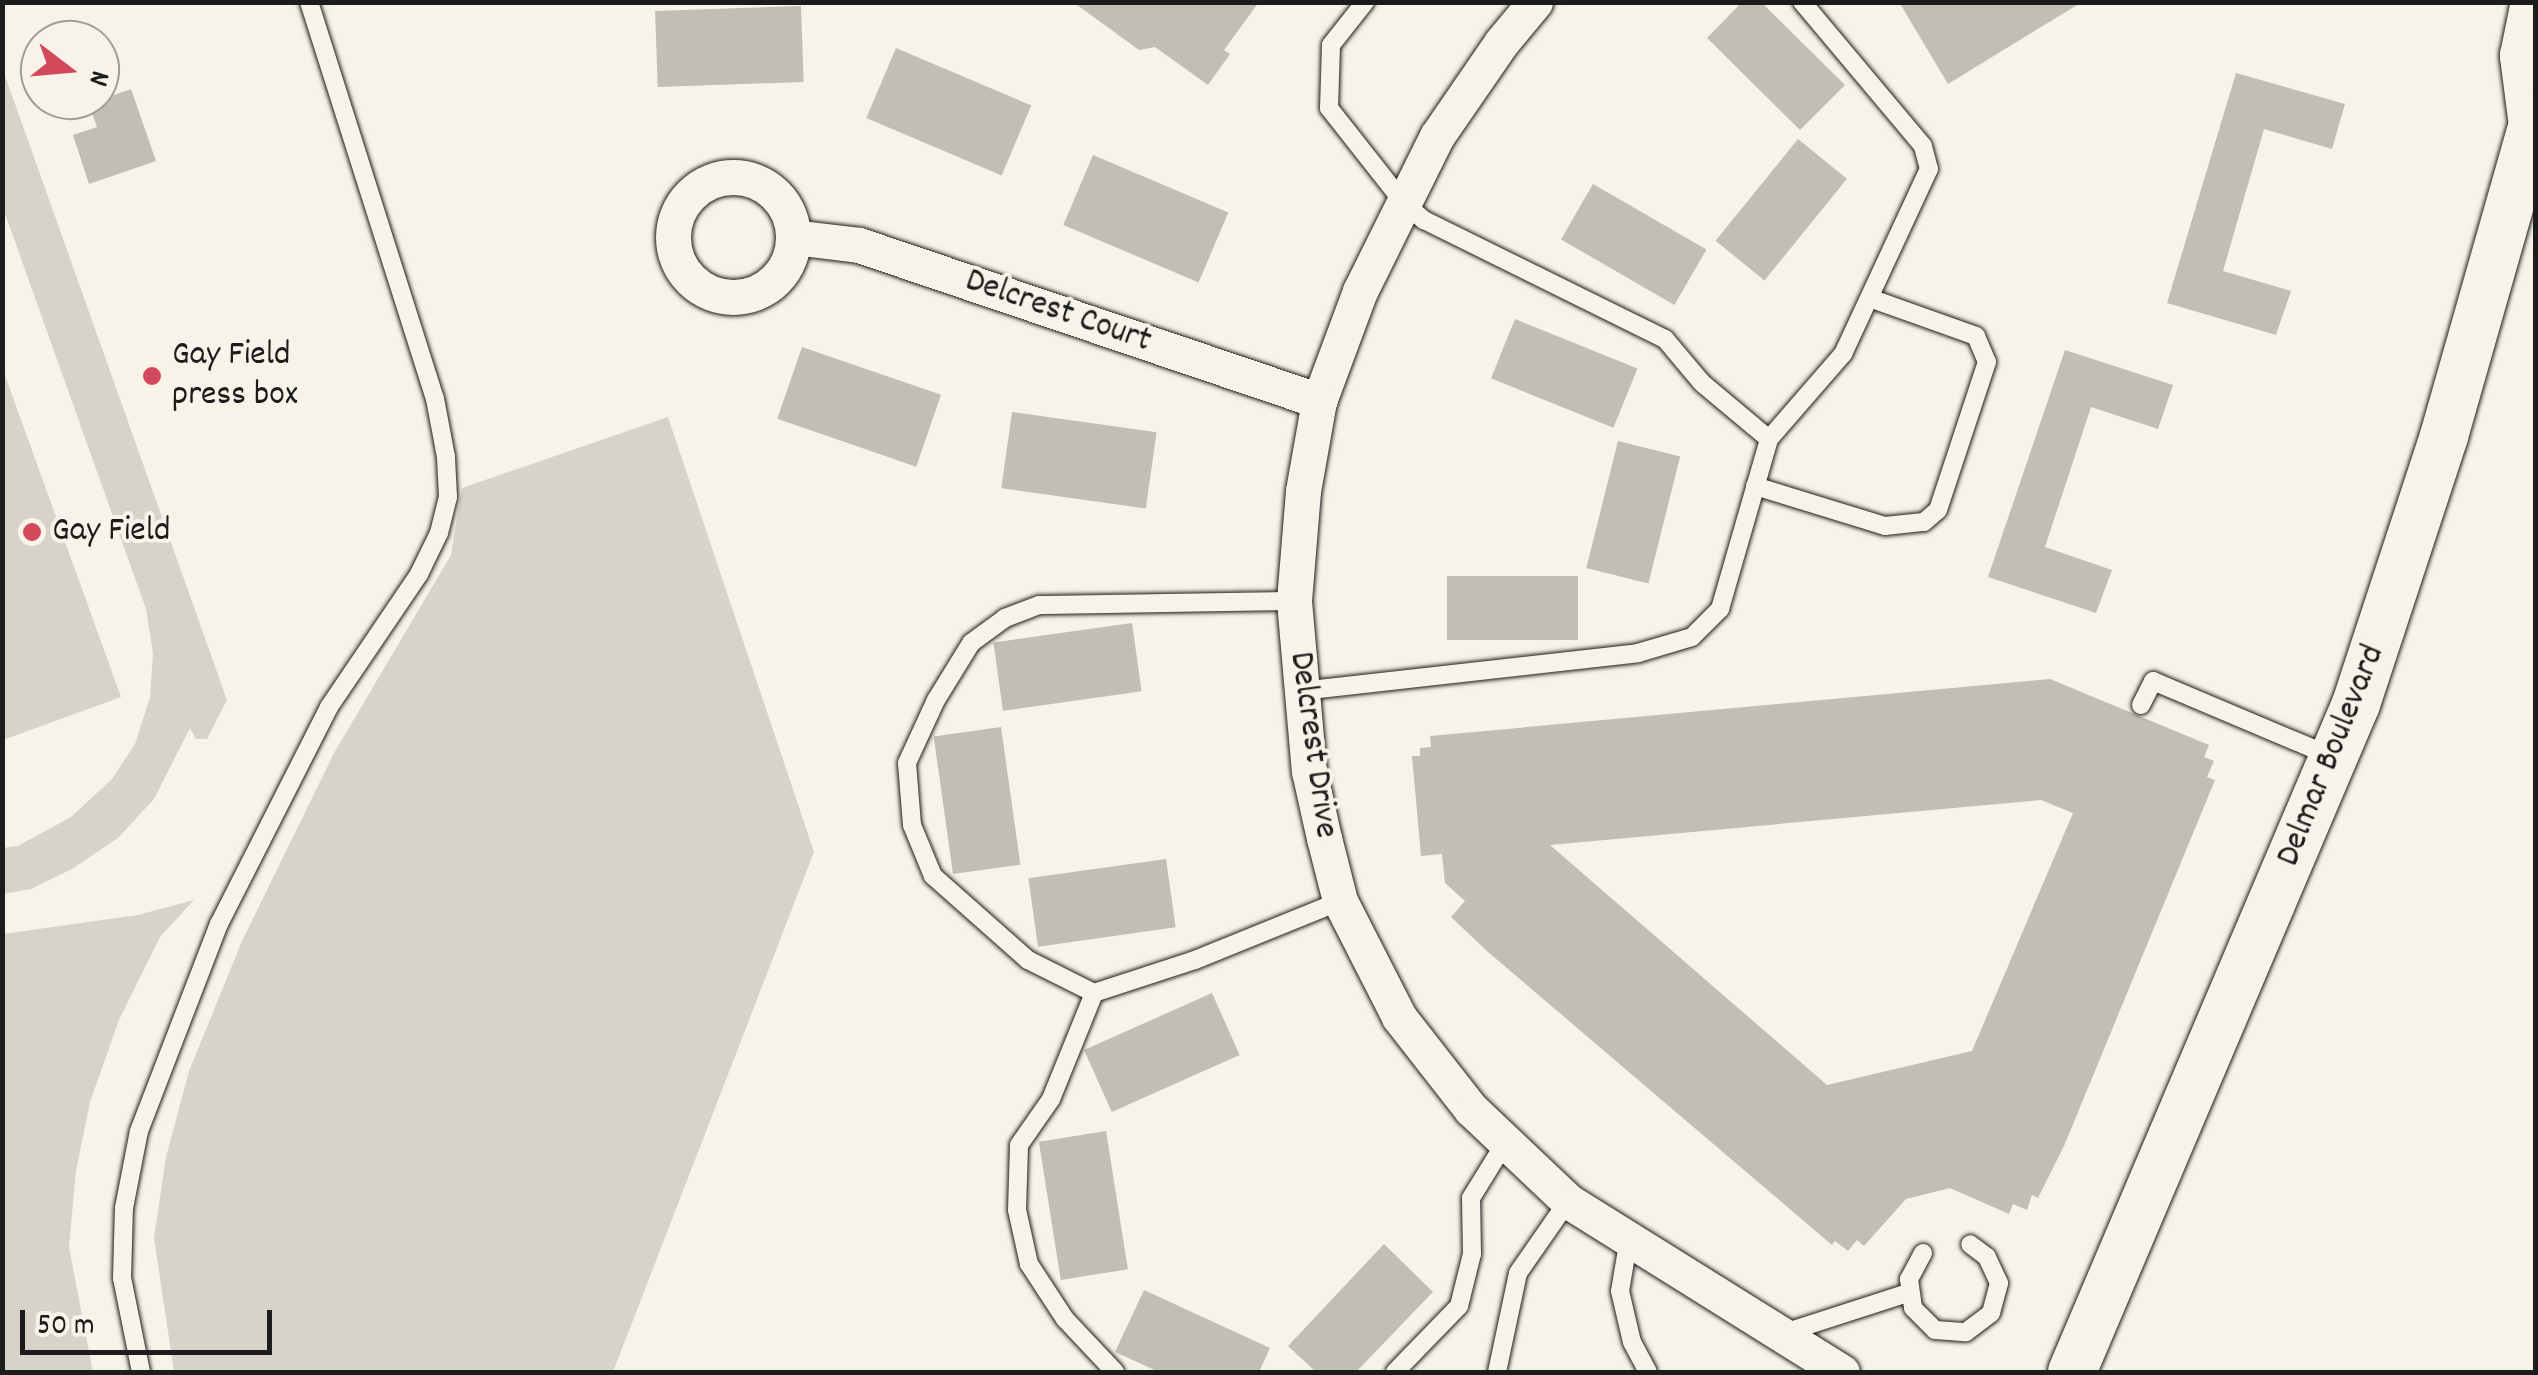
<!DOCTYPE html>
<style>
body{margin:0}
#map{position:relative;width:2538px;height:1375px;overflow:hidden;background:#f7f3e8;font-family:Dekko,sans-serif}
div>[style]{position:absolute}
.green>*{inset:0;background:#d7d3cb}
.building>*{inset:0;background:#c0beb5;transform-origin:0 0}
.roads{filter:drop-shadow(0 0 2px #1c1c1c) drop-shadow(0 0 2px #1c1c1c)}
.service>*{height:18px;margin:-9px;padding:0 9px;transform-origin:9px;border-radius:9px;background:#f7f3e8}
.minor>*{height:35px;margin:-17.5px;padding:0 17.5px;transform-origin:17.5px;border-radius:17.5px;background:#f7f3e8}
.minor>.ring{margin:-17.5px;padding:0;box-sizing:content-box;background:none;border:35px solid #f7f3e8;border-radius:50%}
.secondary>*{height:48px;margin:-24px;padding:0 24px;transform-origin:24px;border-radius:24px;background:#f7f3e8}
.dots>*{width:28px;height:28px;translate:-50% -50%;box-sizing:border-box;border:5px solid #f7f3e8;border-radius:50%}
span{translate:-50% -50%;white-space:nowrap;text-align:center;line-height:1.15;-webkit-text-stroke:8px #f7f3e8;paint-order:stroke}
.street-label{font-size:35px;color:#1c1c1c}
.poi-label{font-size:35px;color:#1c1c1c}
.left{translate:0 -50%;text-align:left}
.frame{position:absolute;inset:0;border:5px solid #1c1c1c;pointer-events:none}
.north{position:absolute;left:20px;top:20px;width:100px;height:100px;box-sizing:border-box;background:#f7f3e8;border:2px solid #9f9d96;border-radius:50%;rotate:106deg;font-size:28px;font-weight:700;line-height:40px;text-align:center;color:#1c1c1c}
.north::after{content:'';display:block;margin:auto;width:35px;height:45px;background:#d1495b;clip-path:polygon(50% 0,100% 100%,50% 72%,0 100%)}
.scale{position:absolute;left:20px;top:1310px;width:252px;height:45px;box-sizing:border-box;border:5px solid #1c1c1c;border-top:0;padding-left:12px;font-size:30px;line-height:35px;white-space:nowrap;color:#1c1c1c;-webkit-text-stroke:8px #f7f3e8;paint-order:stroke}
</style>
<div id="map">
<div class="green">
<i style="clip-path:polygon(3px 70px,227px 700px,207px 739px,196px 739px,190px 728px,154px 799px,118px 838px,72px 869px,31px 889px,3px 894px,3px 848px,18px 846px,71px 817px,112px 779px,135px 744px,150px 697px,153px 653px,146px 609px,3px 208px)"></i>
<i style="clip-path:polygon(2px 367px,121px 697px,3px 740px,2px 740px)"></i>
<i style="clip-path:polygon(668px 417px,814px 852px,613px 1372px,174px 1372px,154px 1238px,166px 1157px,189px 1071px,242px 941px,334px 753px,451px 555px,462px 488px)"></i>
<i style="clip-path:polygon(194px 900px,160px 937px,119px 1020px,90px 1102px,76px 1171px,69px 1247px,93px 1372px,3px 1372px,3px 934px,138px 915px)"></i>
</div>
<div class="building">
<i style="clip-path:polygon(1073px 2px,1259px 2px,1224px 50px,1230px 54px,1208px 85px,1155px 47px,1139px 50px)"></i>
<i style="clip-path:polygon(1742px 2px,1761px 2px,1845px 85px,1800px 130px,1707px 38px)"></i>
<i style="clip-path:polygon(1899px 2px,2082px 2px,1948px 84px)"></i>
<i style="left:801px;top:6px;width:76px;height:146px;rotate:88deg"></i>
<i style="left:896px;top:48px;width:147px;height:76px;rotate:23deg"></i>
<i style="clip-path:polygon(2236px 73px,2345px 104px,2332px 149px,2264px 129px,2223px 271px,2291px 291px,2276px 335px,2167px 303px)"></i>
<i style="clip-path:polygon(131px 89px,156px 161px,89px 184px,73px 135px,97px 127px,89px 104px)"></i>
<i style="left:1798px;top:139px;width:63px;height:131px;rotate:39deg"></i>
<i style="left:1093px;top:155px;width:147px;height:76px;rotate:23deg"></i>
<i style="left:1593px;top:184px;width:131px;height:64px;rotate:30deg"></i>
<i style="left:1515px;top:319px;width:132px;height:64px;rotate:22deg"></i>
<i style="left:802px;top:347px;width:147px;height:76px;rotate:19deg"></i>
<i style="clip-path:polygon(2065px 350px,2173px 385px,2158px 429px,2091px 407px,2045px 547px,2112px 570px,2096px 613px,1988px 577px)"></i>
<i style="left:1012px;top:412px;width:146px;height:77px;rotate:8deg"></i>
<i style="left:1618px;top:441px;width:64px;height:131px;rotate:14deg"></i>
<i style="left:1447px;top:576px;width:131px;height:64px"></i>
<i style="left:1132px;top:623px;width:69px;height:140px;rotate:82deg"></i>
<i style="clip-path:polygon(evenodd,2050px 679px,2209px 745px,2204px 757px,2214px 761px,2207px 777px,2215px 780px,2064px 1146px,2038px 1198px,2032px 1195px,2027px 1210px,2013px 1204px,2009px 1214px,1950px 1188px,1906px 1199px,1864px 1246px,1857px 1240px,1848px 1251px,1835px 1241px,1832px 1245px,1488px 952px,1451px 917px,1465px 901px,1445px 883px,1442px 854px,1421px 856px,1412px 756px,1420px 756px,1420px 748px,1431px 747px,1430px 736px,2050px 679px,2041px 800px,2073px 813px,1972px 1051px,1827px 1085px,1550px 845px,2041px 800px)"></i>
<i style="left:1001px;top:727px;width:139px;height:68px;rotate:82deg"></i>
<i style="left:1166px;top:859px;width:69px;height:139px;rotate:82deg"></i>
<i style="left:1212px;top:993px;width:68px;height:140px;rotate:66deg"></i>
<i style="left:1106px;top:1131px;width:140px;height:68px;rotate:81deg"></i>
<i style="clip-path:polygon(1384px 1244px,1433px 1292px,1356px 1372px,1316px 1372px,1288px 1346px)"></i>
<i style="clip-path:polygon(1144px 1290px,1270px 1348px,1259px 1372px,1159px 1372px,1115px 1352px)"></i>
</div>
<div class="roads">
<div class="service">
<i style="left:1365px;top:2px;width:55px;rotate:128.3deg"></i>
<i style="left:1331px;top:45px;width:63px;rotate:91.8deg"></i>
<i style="left:1329px;top:108px;width:120px;rotate:51.8deg"></i>
<i style="left:1403px;top:202px;width:28px;rotate:41deg"></i>
<i style="left:1424px;top:220px;width:269px;rotate:26.3deg"></i>
<i style="left:1665px;top:339px;width:57px;rotate:49.9deg"></i>
<i style="left:1702px;top:383px;width:87px;rotate:39.9deg"></i>
<i style="left:1755px;top:486px;width:136px;rotate:17.1deg"></i>
<i style="left:1885px;top:526px;width:39px;rotate:-6deg"></i>
<i style="left:1924px;top:522px;width:18px;rotate:-41deg"></i>
<i style="left:1938px;top:510px;width:156px;rotate:-71.7deg"></i>
<i style="left:1987px;top:362px;width:28px;rotate:-113deg"></i>
<i style="left:1976px;top:336px;width:110px;rotate:-160.4deg"></i>
<i style="left:1301px;top:691px;width:339px;rotate:-6.4deg"></i>
<i style="left:1638px;top:653px;width:56px;rotate:-16.5deg"></i>
<i style="left:1692px;top:637px;width:40px;rotate:-45deg"></i>
<i style="left:1720px;top:609px;width:177px;rotate:-73.9deg"></i>
<i style="left:1769px;top:439px;width:113px;rotate:-49deg"></i>
<i style="left:1843px;top:354px;width:204px;rotate:-65.1deg"></i>
<i style="left:1929px;top:169px;width:24px;rotate:-105deg"></i>
<i style="left:1923px;top:146px;width:188px;rotate:-130deg"></i>
<i style="left:2141px;top:705px;width:27px;rotate:-63deg"></i>
<i style="left:2153px;top:681px;width:195px;rotate:22.9deg"></i>
<i style="left:1094px;top:993px;width:74px;rotate:-153.4deg"></i>
<i style="left:1028px;top:960px;width:127px;rotate:-138.5deg"></i>
<i style="left:933px;top:876px;width:55px;rotate:-112.4deg"></i>
<i style="left:912px;top:825px;width:62px;rotate:-94.6deg"></i>
<i style="left:907px;top:763px;width:69px;rotate:-65.3deg"></i>
<i style="left:936px;top:700px;width:67px;rotate:-58.4deg"></i>
<i style="left:971px;top:643px;width:42px;rotate:-36.3deg"></i>
<i style="left:1005px;top:618px;width:36px;rotate:-21deg"></i>
<i style="left:1039px;top:605px;width:255px;rotate:-0.9deg"></i>
<i style="left:1629px;top:1238px;width:54px;rotate:99.6deg"></i>
<i style="left:1620px;top:1291px;width:52px;rotate:76.8deg"></i>
<i style="left:1632px;top:1342px;width:34px;rotate:62deg"></i>
<i style="left:1923px;top:1253px;width:30px;rotate:118deg"></i>
<i style="left:1909px;top:1279px;width:29px;rotate:82deg"></i>
<i style="left:1913px;top:1308px;width:31px;rotate:45deg"></i>
<i style="left:1935px;top:1330px;width:31px;rotate:4deg"></i>
<i style="left:1966px;top:1332px;width:31px;rotate:-37deg"></i>
<i style="left:1991px;top:1313px;width:31px;rotate:-75deg"></i>
<i style="left:1999px;top:1283px;width:29px;rotate:-115deg"></i>
<i style="left:1987px;top:1257px;width:21px;rotate:-143deg"></i>
<i style="left:1784px;top:1333px;width:130px;rotate:-17.9deg"></i>
<i style="left:141px;top:1372px;width:96px;rotate:-101.4deg"></i>
<i style="left:122px;top:1278px;width:70px;rotate:-88.4deg"></i>
<i style="left:124px;top:1208px;width:78px;rotate:-79deg"></i>
<i style="left:139px;top:1131px;width:222px;rotate:-68.9deg"></i>
<i style="left:219px;top:924px;width:243px;rotate:-63.1deg"></i>
<i style="left:329px;top:707px;width:161px;rotate:-55.9deg"></i>
<i style="left:419px;top:574px;width:46px;rotate:-64deg"></i>
<i style="left:439px;top:533px;width:37px;rotate:-76deg"></i>
<i style="left:448px;top:497px;width:40px;rotate:-92.9deg"></i>
<i style="left:446px;top:457px;width:59px;rotate:-100.7deg"></i>
<i style="left:435px;top:399px;width:417px;rotate:-107.6deg"></i>
<i style="left:1115px;top:1372px;width:73px;rotate:-133.3deg"></i>
<i style="left:1065px;top:1319px;width:66px;rotate:-123.2deg"></i>
<i style="left:1029px;top:1264px;width:55px;rotate:-102.5deg"></i>
<i style="left:1017px;top:1210px;width:65px;rotate:-88.2deg"></i>
<i style="left:1019px;top:1145px;width:56px;rotate:-55.2deg"></i>
<i style="left:1051px;top:1099px;width:114px;rotate:-67.9deg"></i>
<i style="left:1094px;top:993px;width:106px;rotate:-18.1deg"></i>
<i style="left:1195px;top:960px;width:157px;rotate:-22.1deg"></i>
<i style="left:1395px;top:1372px;width:92px;rotate:-45.9deg"></i>
<i style="left:1459px;top:1306px;width:54px;rotate:-76deg"></i>
<i style="left:1472px;top:1254px;width:56px;rotate:-91deg"></i>
<i style="left:1471px;top:1198px;width:65px;rotate:-58.3deg"></i>
<i style="left:1497px;top:1372px;width:101px;rotate:-78deg"></i>
<i style="left:1518px;top:1273px;width:88px;rotate:-55.2deg"></i>
</div>
<div class="minor">
<i style="left:1535px;top:2px;width:53px;rotate:129.7deg"></i>
<i style="left:1501px;top:43px;width:113px;rotate:124.5deg"></i>
<i style="left:1437px;top:136px;width:173px;rotate:116.4deg"></i>
<i style="left:1360px;top:291px;width:117px;rotate:110.4deg"></i>
<i style="left:1319px;top:401px;width:91px;rotate:100.1deg"></i>
<i style="left:1303px;top:491px;width:110px;rotate:94.7deg"></i>
<i style="left:1294px;top:601px;width:171px;rotate:85deg"></i>
<i style="left:1309px;top:771px;width:69px;rotate:77.4deg"></i>
<i style="left:1324px;top:838px;width:65px;rotate:75.7deg"></i>
<i style="left:1340px;top:901px;width:130px;rotate:63deg"></i>
<i style="left:1399px;top:1017px;width:117px;rotate:52deg"></i>
<i style="left:1471px;top:1109px;width:134px;rotate:43.5deg"></i>
<i style="left:1568px;top:1201px;width:323px;rotate:32deg"></i>
<i class="ring" style="left:673px;top:177px;width:85px;height:85px"></i>
<i style="left:793px;top:237px;width:66px;rotate:6.9deg"></i>
<i style="left:859px;top:245px;width:486px;rotate:18.7deg"></i>
</div>
<div class="secondary">
<i style="left:2532px;top:118px;width:63px;rotate:-97.4deg"></i>
<i style="left:2524px;top:56px;width:55px;rotate:-78.5deg"></i>
<i style="left:2072px;top:1372px;width:726px;rotate:-66.97deg"></i>
<i style="left:2356px;top:704px;width:282px;rotate:-71.8deg"></i>
<i style="left:2444px;top:436px;width:335px;rotate:-74.1deg"></i>
</div>
</div>
<div class="dots">
<i style="left:152px;top:376px;background:#d1495b"></i>
<i style="left:32px;top:532px;background:#d1495b"></i>
</div>
<div class="street-label">
<span style="left:1058px;top:312px;rotate:19deg">Delcrest Court</span>
<span style="left:1312px;top:745px;rotate:82deg">Delcrest Drive</span>
<span style="left:2332px;top:756px;rotate:-68deg">Delmar Boulevard</span>
</div>
<div class="poi-label">
<span class="left" style="left:172px;top:376px">Gay Field<br>press box</span>
<span class="left" style="left:52px;top:532px">Gay Field</span>
</div>
<div class="frame"></div>
<div class="north">N</div>
<div class="scale">50 m</div>
</div>
